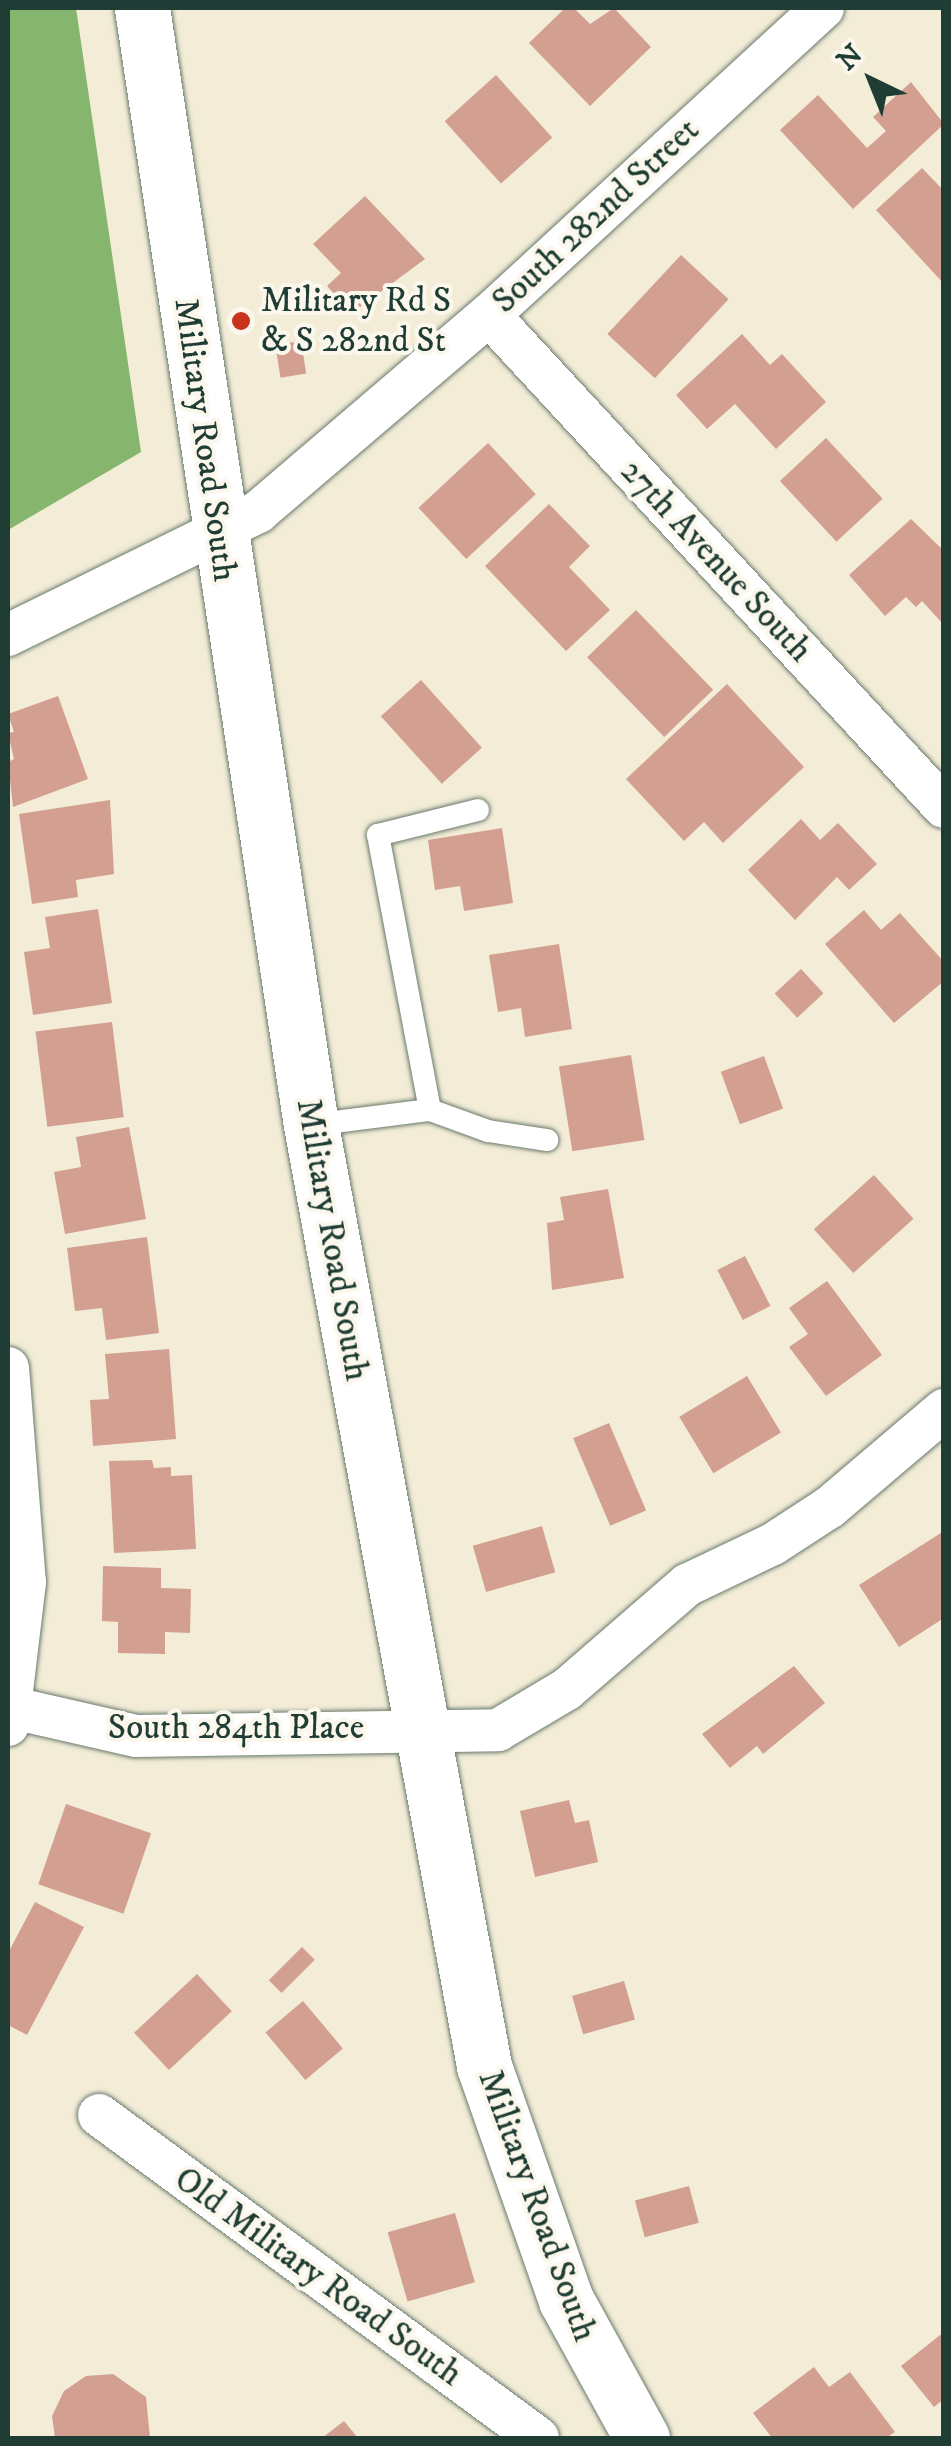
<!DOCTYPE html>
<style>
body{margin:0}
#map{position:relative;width:951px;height:2446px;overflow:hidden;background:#f3edd7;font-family:"IM FELL DW Pica",serif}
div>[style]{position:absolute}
.forest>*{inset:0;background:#86b56e}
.building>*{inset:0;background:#d29f91;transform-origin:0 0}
.roads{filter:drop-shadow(0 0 2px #697b6d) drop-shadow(0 0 2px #697b6d)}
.service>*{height:22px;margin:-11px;padding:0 11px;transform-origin:11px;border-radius:11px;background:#fff}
.minor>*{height:42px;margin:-21px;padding:0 21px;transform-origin:21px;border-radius:21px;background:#fff}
.secondary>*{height:55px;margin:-27.5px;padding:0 27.5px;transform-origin:27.5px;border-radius:27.5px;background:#fff}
.dots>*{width:28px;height:28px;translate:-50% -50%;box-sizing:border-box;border:5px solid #fbf7ec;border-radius:50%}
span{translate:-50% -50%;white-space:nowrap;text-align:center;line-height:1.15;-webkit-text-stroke:8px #fbf7ec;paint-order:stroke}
.street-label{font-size:35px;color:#1f3d34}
.poi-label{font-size:35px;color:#1f3d34}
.left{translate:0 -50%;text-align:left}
.frame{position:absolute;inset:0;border:10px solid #1f3d34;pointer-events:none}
.north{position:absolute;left:821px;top:30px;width:100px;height:100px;-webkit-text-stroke:8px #fbf7ec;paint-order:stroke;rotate:317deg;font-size:28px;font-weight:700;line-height:40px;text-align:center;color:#1f3d34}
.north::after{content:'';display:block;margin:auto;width:35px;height:45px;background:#1f3d34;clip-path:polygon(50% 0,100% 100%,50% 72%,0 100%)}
</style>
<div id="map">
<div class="forest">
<i style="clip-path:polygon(8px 8px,76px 8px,141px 452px,8px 530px)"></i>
</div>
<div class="building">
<i style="clip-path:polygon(565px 8px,574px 8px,590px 24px,614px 8px,651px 47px,590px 106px,529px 43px)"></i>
<i style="left:496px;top:75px;width:84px;height:69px;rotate:48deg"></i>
<i style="clip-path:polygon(911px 82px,944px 124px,853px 209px,780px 130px,818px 95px,867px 148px,886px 131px,873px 117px)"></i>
<i style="clip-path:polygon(922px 168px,944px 191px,944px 284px,876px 210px)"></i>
<i style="clip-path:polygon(365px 196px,425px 259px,352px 313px,327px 286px,341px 273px,313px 244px)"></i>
<i style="left:681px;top:255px;width:65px;height:108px;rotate:43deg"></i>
<i style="clip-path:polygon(742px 334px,770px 365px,782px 354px,826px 402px,776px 449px,735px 404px,707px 429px,676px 395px)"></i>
<i style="left:301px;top:341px;width:33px;height:26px;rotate:81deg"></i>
<i style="left:826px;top:438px;width:83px;height:63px;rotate:47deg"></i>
<i style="left:488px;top:443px;width:70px;height:95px;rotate:47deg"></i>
<i style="clip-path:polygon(549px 504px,590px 546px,569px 567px,610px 610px,566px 651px,485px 566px)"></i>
<i style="clip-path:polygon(911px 519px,944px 551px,944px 625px,922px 601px,916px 607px,906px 597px,885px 616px,849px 575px)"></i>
<i style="left:636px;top:610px;width:111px;height:68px;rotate:46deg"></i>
<i style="left:421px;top:680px;width:91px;height:54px;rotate:48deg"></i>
<i style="clip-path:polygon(727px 684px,804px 767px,723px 843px,704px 822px,684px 841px,626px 779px)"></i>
<i style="clip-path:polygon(58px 696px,88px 779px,13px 807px,8px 762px,14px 759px,8px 733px,14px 732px,8px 714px)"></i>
<i style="clip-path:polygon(110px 800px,114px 874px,76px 880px,78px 897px,32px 904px,19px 814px)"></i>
<i style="clip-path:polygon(801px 819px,820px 840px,838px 823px,877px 864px,849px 890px,837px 877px,795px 920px,748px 870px)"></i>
<i style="clip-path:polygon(502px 828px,513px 903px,464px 911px,460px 886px,435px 890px,428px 840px)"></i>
<i style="clip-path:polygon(98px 909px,112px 1003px,33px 1015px,24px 952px,50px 948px,45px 917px)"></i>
<i style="clip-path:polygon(864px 910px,881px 930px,900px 913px,944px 962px,944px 981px,894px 1023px,825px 944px)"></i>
<i style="clip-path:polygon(559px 944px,572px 1029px,525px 1037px,521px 1008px,498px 1012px,489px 955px)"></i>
<i style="left:801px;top:969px;width:33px;height:36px;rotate:47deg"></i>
<i style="left:112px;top:1022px;width:96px;height:77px;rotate:83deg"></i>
<i style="left:631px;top:1055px;width:86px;height:73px;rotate:81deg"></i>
<i style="left:764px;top:1056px;width:56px;height:46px;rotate:70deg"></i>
<i style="clip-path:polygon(129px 1127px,146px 1219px,65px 1234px,54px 1172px,81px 1167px,76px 1137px)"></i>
<i style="left:874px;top:1175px;width:59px;height:81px;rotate:48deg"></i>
<i style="clip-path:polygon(608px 1189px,624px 1278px,552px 1290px,547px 1223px,564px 1220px,560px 1197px)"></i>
<i style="clip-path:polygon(147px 1237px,159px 1333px,106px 1340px,102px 1308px,75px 1311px,67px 1248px)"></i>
<i style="left:745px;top:1256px;width:56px;height:31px;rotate:63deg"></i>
<i style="clip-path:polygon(827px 1281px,882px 1355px,826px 1396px,789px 1347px,808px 1334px,789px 1308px)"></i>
<i style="clip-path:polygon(169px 1349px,176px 1439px,93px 1446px,90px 1400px,109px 1399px,105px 1354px)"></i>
<i style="left:747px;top:1376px;width:66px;height:79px;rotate:59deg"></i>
<i style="left:609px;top:1423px;width:95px;height:39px;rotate:67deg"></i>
<i style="clip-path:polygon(152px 1460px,154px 1468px,171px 1467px,171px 1476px,192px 1475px,196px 1549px,114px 1553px,109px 1461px)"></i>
<i style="left:542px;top:1526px;width:48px;height:72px;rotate:74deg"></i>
<i style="clip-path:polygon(944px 1531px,944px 1618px,899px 1647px,859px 1585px)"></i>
<i style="clip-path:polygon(103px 1566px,161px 1568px,161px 1588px,191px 1589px,190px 1633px,165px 1632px,165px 1654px,118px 1653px,118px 1622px,102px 1621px)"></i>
<i style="clip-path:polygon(794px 1666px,825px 1703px,763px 1754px,757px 1746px,730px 1768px,702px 1734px)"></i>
<i style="clip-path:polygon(569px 1800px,575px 1823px,589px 1820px,598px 1862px,535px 1877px,520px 1811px)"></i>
<i style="left:66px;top:1804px;width:90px;height:85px;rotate:19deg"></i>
<i style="clip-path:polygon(35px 1902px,84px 1927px,27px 2035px,8px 2025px,8px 1953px)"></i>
<i style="left:302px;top:1947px;width:18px;height:47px;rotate:45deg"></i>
<i style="left:197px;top:1974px;width:51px;height:86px;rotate:47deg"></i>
<i style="left:624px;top:1981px;width:40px;height:54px;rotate:74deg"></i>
<i style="left:303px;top:2001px;width:62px;height:49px;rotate:50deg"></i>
<i style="left:689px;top:2186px;width:38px;height:56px;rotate:75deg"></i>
<i style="left:455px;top:2213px;width:72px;height:70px;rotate:74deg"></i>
<i style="clip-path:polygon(944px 2332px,944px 2399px,934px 2407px,901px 2366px)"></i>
<i style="clip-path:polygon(814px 2367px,829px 2387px,850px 2372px,895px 2432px,886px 2438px,772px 2438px,753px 2413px)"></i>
<i style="clip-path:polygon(113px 2374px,146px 2397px,150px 2438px,55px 2438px,52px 2416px,64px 2391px,86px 2376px)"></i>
<i style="clip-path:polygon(344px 2421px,358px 2438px,322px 2438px)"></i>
</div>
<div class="roads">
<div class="service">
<i style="left:430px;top:1110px;width:62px;rotate:19.9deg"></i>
<i style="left:488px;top:1131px;width:60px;rotate:8.7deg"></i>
<i style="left:311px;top:1125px;width:120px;rotate:-7.2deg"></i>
<i style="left:430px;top:1110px;width:280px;rotate:-100.7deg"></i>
<i style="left:378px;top:835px;width:103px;rotate:-14deg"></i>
</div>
<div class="minor">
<i style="left:489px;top:315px;width:670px;rotate:47.24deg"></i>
<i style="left:8px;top:635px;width:279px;rotate:-26.2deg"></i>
<i style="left:258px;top:512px;width:304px;rotate:-40.5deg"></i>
<i style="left:489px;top:315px;width:454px;rotate:-42.6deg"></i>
<i style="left:8px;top:1368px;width:215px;rotate:85.5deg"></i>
<i style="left:25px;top:1582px;width:144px;rotate:96.8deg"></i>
<i style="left:13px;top:1708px;width:126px;rotate:12.8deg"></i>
<i style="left:136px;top:1736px;width:362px;rotate:-0.9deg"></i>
<i style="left:498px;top:1730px;width:80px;rotate:-30.7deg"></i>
<i style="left:567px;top:1689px;width:159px;rotate:-40.9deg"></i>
<i style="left:687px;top:1585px;width:95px;rotate:-25.5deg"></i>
<i style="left:773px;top:1544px;width:68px;rotate:-33deg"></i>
<i style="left:830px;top:1507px;width:150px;rotate:-40.4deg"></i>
<i style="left:99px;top:2115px;width:545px;rotate:36.34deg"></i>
</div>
<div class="secondary">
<i style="left:142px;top:8px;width:1130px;rotate:81.4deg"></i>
<i style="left:311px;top:1125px;width:957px;rotate:79.58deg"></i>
<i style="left:484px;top:2066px;width:248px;rotate:70.7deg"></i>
<i style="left:566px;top:2300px;width:158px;rotate:61.2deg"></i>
</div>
</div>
<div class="dots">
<i style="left:241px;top:321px;background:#c8321e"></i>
</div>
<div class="street-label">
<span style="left:596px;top:216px;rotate:-43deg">South 282nd Street</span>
<span style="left:205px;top:440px;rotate:82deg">Military Road South</span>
<span style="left:716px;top:561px;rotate:47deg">27th Avenue South</span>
<span style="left:332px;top:1240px;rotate:80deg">Military Road South</span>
<span style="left:236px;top:1728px">South 284th Place</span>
<span style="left:537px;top:2206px;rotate:70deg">Military Road South</span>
<span style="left:318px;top:2277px;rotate:36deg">Old Military Road South</span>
</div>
<div class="poi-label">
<span class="left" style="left:261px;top:321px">Military Rd S<br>&amp; S 282nd St</span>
</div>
<div class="frame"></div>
<div class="north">N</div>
</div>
